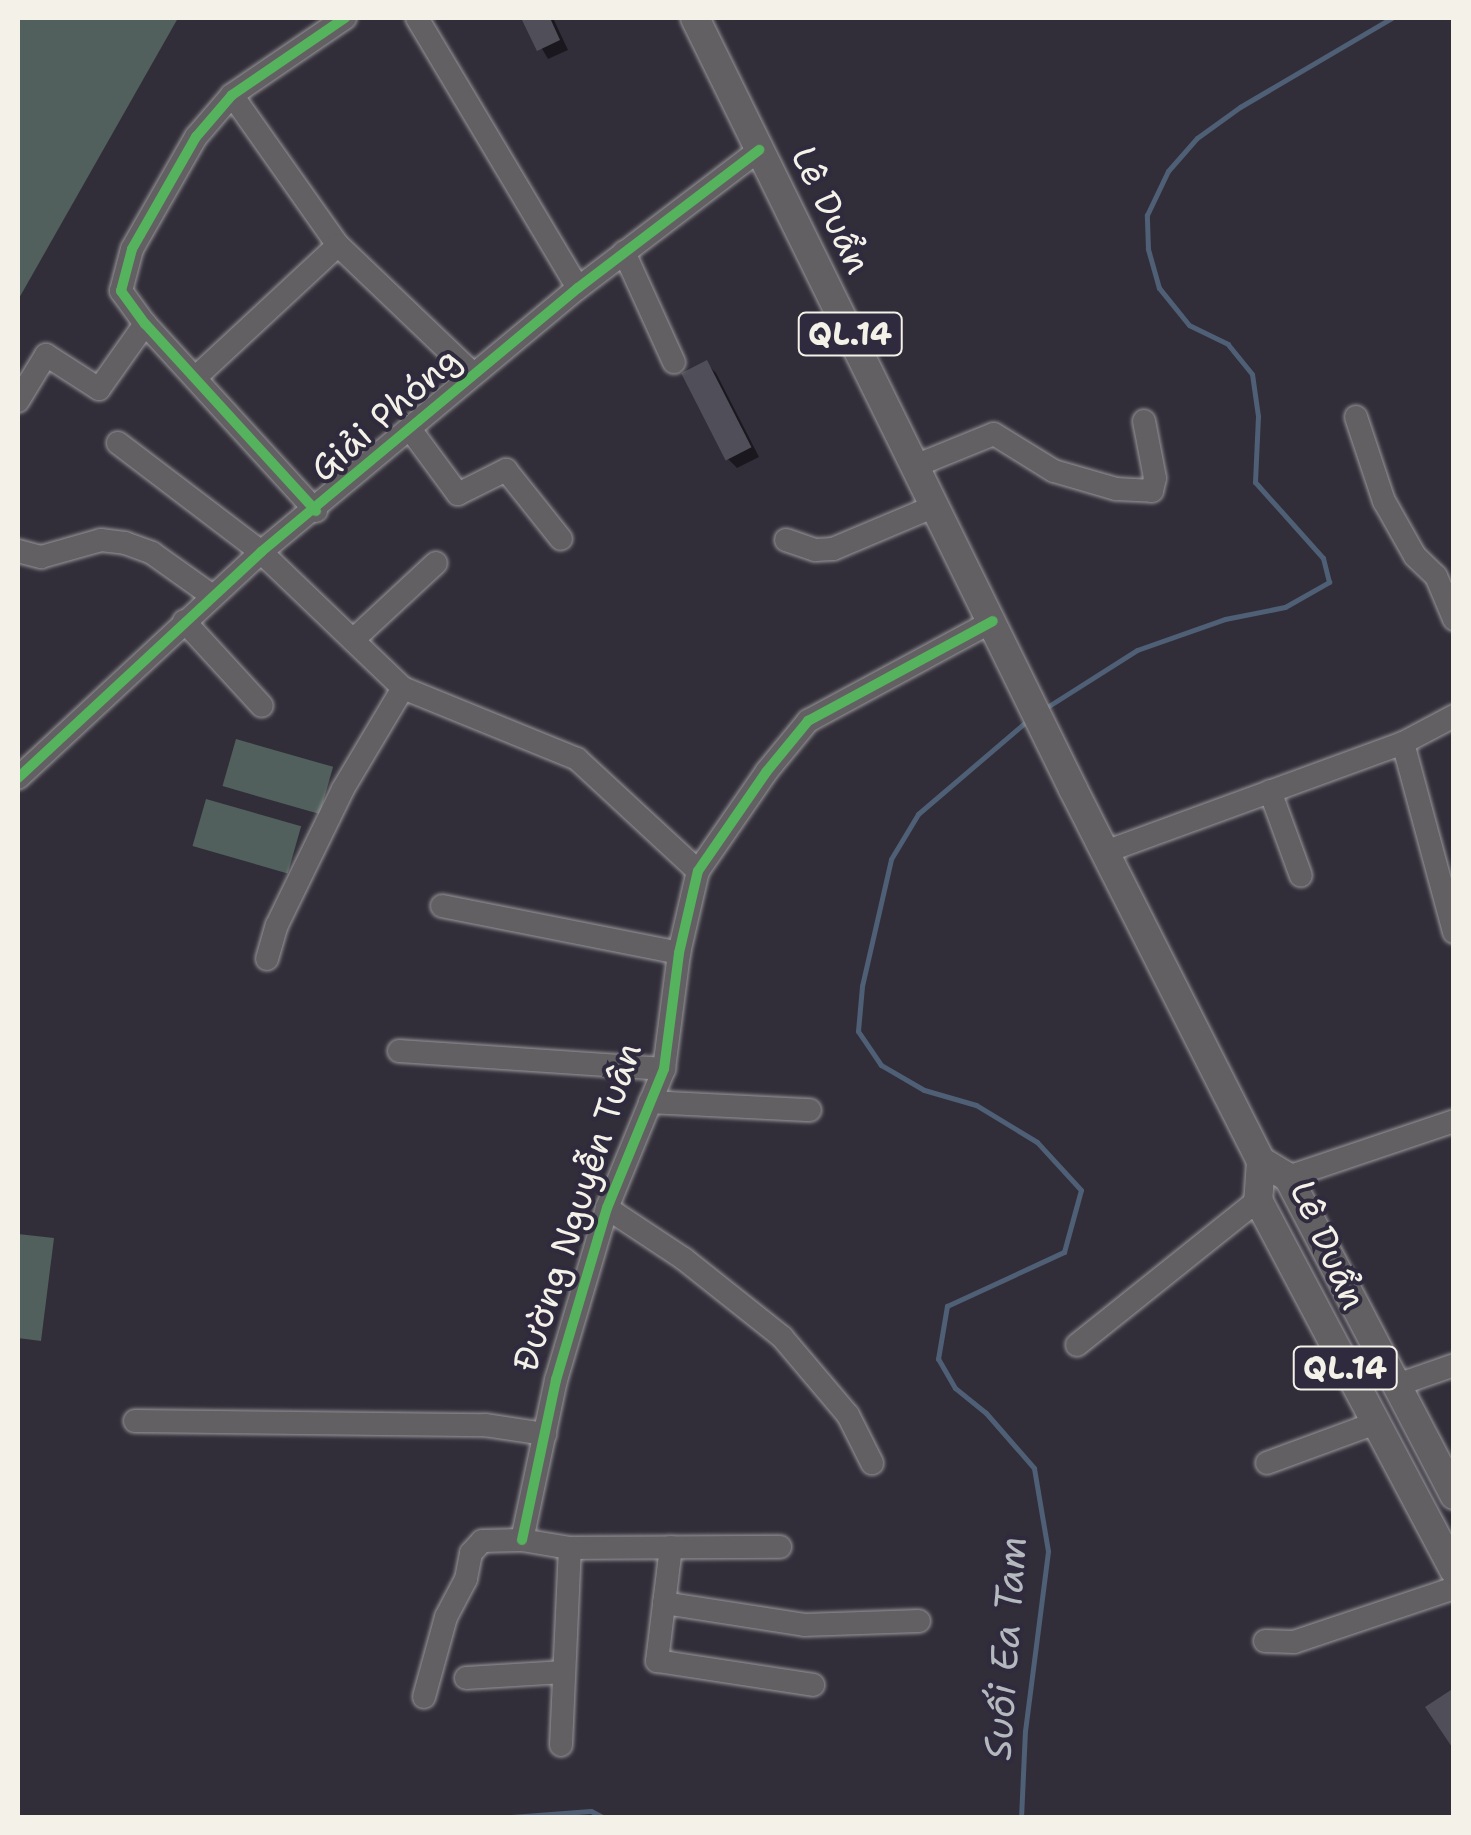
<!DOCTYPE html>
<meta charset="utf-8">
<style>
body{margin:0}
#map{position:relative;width:1471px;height:1835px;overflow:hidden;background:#312e39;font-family:"Shantell Sans",sans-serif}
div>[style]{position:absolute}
.green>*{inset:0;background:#51605c;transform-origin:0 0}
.shadow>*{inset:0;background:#0007}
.stream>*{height:5px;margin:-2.5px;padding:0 2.5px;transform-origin:2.5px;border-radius:2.5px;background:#4e5f76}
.building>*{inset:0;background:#504f59;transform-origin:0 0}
.roads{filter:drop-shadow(0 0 2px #9a989b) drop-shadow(0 0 2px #9a989b)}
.minor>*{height:22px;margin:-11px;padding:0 11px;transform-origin:11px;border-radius:11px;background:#626063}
.major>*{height:28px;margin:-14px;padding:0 14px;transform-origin:14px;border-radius:14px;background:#626063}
.cycleway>*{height:10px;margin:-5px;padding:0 5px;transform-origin:5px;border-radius:5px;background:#56b35d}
span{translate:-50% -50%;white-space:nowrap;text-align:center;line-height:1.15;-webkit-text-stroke:8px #2f2a3d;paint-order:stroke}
.shield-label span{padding:2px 8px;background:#2f2a3d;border:2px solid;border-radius:8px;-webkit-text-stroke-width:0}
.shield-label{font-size:32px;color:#f4f1e8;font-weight:700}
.street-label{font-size:35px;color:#f4f1e8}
.water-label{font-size:38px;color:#b3b9bd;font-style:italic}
.frame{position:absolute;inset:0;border:20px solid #f4f1e8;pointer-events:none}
</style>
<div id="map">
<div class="green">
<i style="clip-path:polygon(18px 18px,178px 18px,18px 300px)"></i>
<i style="left:236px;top:739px;width:101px;height:49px;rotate:16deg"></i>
<i style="left:206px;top:799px;width:99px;height:49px;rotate:16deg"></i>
<i style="clip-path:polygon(18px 1234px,54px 1238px,41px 1341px,18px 1338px)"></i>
</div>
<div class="shadow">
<i style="clip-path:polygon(524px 18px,553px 18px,568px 50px,548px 59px)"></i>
<i style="clip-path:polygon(706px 363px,716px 373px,759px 457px,737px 468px,727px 458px)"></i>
</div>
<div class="stream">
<i style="left:1044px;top:709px;width:110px;rotate:-32.4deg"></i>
<i style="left:1137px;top:650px;width:93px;rotate:-19.4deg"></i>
<i style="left:1225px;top:619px;width:61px;rotate:-11.3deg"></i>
<i style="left:1285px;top:607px;width:51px;rotate:-29.6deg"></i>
<i style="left:1329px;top:582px;width:25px;rotate:-104deg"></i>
<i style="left:1323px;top:558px;width:102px;rotate:-131.8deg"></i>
<i style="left:1255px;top:482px;width:66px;rotate:-87.4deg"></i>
<i style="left:1258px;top:416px;width:42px;rotate:-98.1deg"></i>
<i style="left:1252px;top:374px;width:38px;rotate:-129deg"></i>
<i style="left:1228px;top:344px;width:43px;rotate:-154deg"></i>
<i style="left:1189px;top:325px;width:48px;rotate:-129deg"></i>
<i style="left:1159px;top:288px;width:41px;rotate:-105.8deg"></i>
<i style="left:1148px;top:249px;width:34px;rotate:-92deg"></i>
<i style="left:1147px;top:215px;width:49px;rotate:-64.5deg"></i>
<i style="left:1168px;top:171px;width:44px;rotate:-48.7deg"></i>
<i style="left:1197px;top:138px;width:53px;rotate:-35.8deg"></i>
<i style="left:1240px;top:107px;width:176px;rotate:-30.4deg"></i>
<i style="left:498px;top:1818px;width:93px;rotate:-4.3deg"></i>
<i style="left:591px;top:1811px;width:15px;rotate:28deg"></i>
<i style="left:1021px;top:1818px;width:87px;rotate:-87.4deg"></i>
<i style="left:1025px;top:1731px;width:181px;rotate:-82.7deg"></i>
<i style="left:1048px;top:1551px;width:84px;rotate:-99.6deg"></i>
<i style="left:1034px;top:1468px;width:73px;rotate:-131.1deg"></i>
<i style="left:986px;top:1413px;width:40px;rotate:-141deg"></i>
<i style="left:955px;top:1388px;width:34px;rotate:-120deg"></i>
<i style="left:938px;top:1359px;width:54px;rotate:-80.4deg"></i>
<i style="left:947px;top:1306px;width:129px;rotate:-24.8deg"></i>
<i style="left:1064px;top:1252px;width:64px;rotate:-74.7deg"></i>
<i style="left:1081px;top:1190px;width:65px;rotate:-132.5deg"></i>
<i style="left:1037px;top:1142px;width:71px;rotate:-148.8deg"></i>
<i style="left:976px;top:1105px;width:54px;rotate:-163.9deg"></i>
<i style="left:924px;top:1090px;width:50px;rotate:-149.8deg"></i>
<i style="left:881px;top:1065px;width:41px;rotate:-124.1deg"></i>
<i style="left:858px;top:1031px;width:45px;rotate:-84.9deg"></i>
<i style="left:862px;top:986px;width:130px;rotate:-77.1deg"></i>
<i style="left:891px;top:859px;width:52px;rotate:-59deg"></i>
<i style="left:918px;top:814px;width:143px;rotate:-40.5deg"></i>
</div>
<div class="building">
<i style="clip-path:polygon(521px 18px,550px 18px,560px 40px,537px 51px)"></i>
<i style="left:707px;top:360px;width:98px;height:29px;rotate:63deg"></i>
<i style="clip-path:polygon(1454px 1688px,1454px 1750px,1425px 1707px)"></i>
</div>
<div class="roads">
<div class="minor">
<i style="left:417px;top:18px;width:314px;rotate:59.2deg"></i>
<i style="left:232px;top:95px;width:184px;rotate:54.8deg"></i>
<i style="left:338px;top:245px;width:187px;rotate:43.7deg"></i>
<i style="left:624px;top:252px;width:121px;rotate:65.6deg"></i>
<i style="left:195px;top:378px;width:195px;rotate:-42.9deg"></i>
<i style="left:18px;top:401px;width:54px;rotate:-58.7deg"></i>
<i style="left:46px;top:355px;width:63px;rotate:32.7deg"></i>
<i style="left:99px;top:389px;width:80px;rotate:-54.7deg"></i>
<i style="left:1356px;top:417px;width:89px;rotate:71.6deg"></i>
<i style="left:1384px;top:501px;width:63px;rotate:60.6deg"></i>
<i style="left:1415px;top:556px;width:29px;rotate:44deg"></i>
<i style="left:1436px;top:576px;width:47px;rotate:67.3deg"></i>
<i style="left:410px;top:429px;width:81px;rotate:53.6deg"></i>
<i style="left:458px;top:494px;width:54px;rotate:-26.6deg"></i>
<i style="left:506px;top:470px;width:88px;rotate:51.4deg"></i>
<i style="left:118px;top:443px;width:180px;rotate:37.3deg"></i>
<i style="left:261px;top:552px;width:197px;rotate:43.8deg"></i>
<i style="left:403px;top:688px;width:188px;rotate:22.2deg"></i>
<i style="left:577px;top:759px;width:165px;rotate:42.8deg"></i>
<i style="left:915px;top:466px;width:85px;rotate:-22.1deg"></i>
<i style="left:994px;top:434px;width:70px;rotate:31.7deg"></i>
<i style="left:1054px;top:471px;width:65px;rotate:16.2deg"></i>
<i style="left:1116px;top:489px;width:36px;rotate:3deg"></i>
<i style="left:1152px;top:491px;width:13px;rotate:-77deg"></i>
<i style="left:1155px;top:478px;width:58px;rotate:-100.9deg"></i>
<i style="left:316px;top:511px;width:253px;rotate:-132.4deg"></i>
<i style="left:145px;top:324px;width:41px;rotate:-126deg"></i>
<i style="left:121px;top:291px;width:43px;rotate:-75.3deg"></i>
<i style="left:132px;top:249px;width:129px;rotate:-60.3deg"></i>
<i style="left:196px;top:137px;width:55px;rotate:-49.4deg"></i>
<i style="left:232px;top:95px;width:137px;rotate:-34.3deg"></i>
<i style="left:786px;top:540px;width:31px;rotate:19deg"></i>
<i style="left:815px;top:550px;width:18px;rotate:-3deg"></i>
<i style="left:833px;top:549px;width:111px;rotate:-22.9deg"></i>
<i style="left:18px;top:551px;width:24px;rotate:15deg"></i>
<i style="left:41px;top:557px;width:62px;rotate:-15.8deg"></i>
<i style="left:101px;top:540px;width:24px;rotate:7deg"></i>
<i style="left:125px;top:543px;width:29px;rotate:20deg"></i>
<i style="left:152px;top:553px;width:72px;rotate:35.4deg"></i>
<i style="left:184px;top:621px;width:115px;rotate:47.5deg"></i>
<i style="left:353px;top:640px;width:113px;rotate:-42.9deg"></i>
<i style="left:1403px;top:743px;width:196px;rotate:74.9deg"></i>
<i style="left:18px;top:778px;width:332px;rotate:-42.9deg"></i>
<i style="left:261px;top:552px;width:413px;rotate:-39.8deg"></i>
<i style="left:578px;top:288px;width:228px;rotate:-37.3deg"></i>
<i style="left:1270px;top:791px;width:90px;rotate:70deg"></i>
<i style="left:1105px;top:852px;width:317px;rotate:-20.1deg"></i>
<i style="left:1403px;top:743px;width:58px;rotate:-27.9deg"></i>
<i style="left:442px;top:906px;width:242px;rotate:11.2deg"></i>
<i style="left:267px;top:959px;width:35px;rotate:-74deg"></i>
<i style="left:277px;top:925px;width:151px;rotate:-64.1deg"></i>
<i style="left:343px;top:789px;width:117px;rotate:-59.3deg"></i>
<i style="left:399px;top:1051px;width:266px;rotate:3.9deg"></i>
<i style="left:650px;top:1102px;width:160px;rotate:2.9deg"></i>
<i style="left:1288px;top:1177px;width:175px;rotate:-18.6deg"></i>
<i style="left:607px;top:1208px;width:92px;rotate:33.5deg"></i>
<i style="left:684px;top:1259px;width:125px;rotate:38.5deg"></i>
<i style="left:782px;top:1337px;width:102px;rotate:49.8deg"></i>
<i style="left:848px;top:1415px;width:54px;rotate:63.4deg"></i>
<i style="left:1077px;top:1345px;width:232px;rotate:-38.7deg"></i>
<i style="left:1397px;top:1385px;width:60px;rotate:-19.3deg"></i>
<i style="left:135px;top:1421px;width:350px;rotate:0.7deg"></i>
<i style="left:485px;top:1425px;width:61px;rotate:8.5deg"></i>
<i style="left:1267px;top:1463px;width:113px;rotate:-20.2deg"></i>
<i style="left:522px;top:1540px;width:164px;rotate:-78deg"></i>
<i style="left:556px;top:1380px;width:179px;rotate:-73.5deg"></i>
<i style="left:607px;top:1208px;width:150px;rotate:-67.7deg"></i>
<i style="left:664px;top:1069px;width:117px;rotate:-82.6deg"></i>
<i style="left:679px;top:953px;width:84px;rotate:-77deg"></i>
<i style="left:698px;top:871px;width:121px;rotate:-55.4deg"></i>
<i style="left:767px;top:771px;width:65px;rotate:-50.6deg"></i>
<i style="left:808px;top:721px;width:210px;rotate:-28.4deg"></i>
<i style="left:671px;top:1547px;width:115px;rotate:97deg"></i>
<i style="left:657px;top:1661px;width:158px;rotate:8.7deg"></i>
<i style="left:664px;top:1603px;width:142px;rotate:8.9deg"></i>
<i style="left:804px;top:1625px;width:115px;rotate:-2deg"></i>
<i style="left:1265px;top:1641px;width:29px;rotate:2deg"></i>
<i style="left:1294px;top:1642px;width:169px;rotate:-18.6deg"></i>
<i style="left:466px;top:1678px;width:98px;rotate:-3.5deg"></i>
<i style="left:424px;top:1697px;width:83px;rotate:-74.6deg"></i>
<i style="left:446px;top:1617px;width:43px;rotate:-62.2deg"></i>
<i style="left:466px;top:1579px;width:26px;rotate:-79deg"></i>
<i style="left:471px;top:1553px;width:16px;rotate:-47deg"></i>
<i style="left:482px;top:1541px;width:40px;rotate:-1.4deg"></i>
<i style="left:522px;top:1540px;width:49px;rotate:9.5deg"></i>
<i style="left:570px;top:1548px;width:210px;rotate:-0.3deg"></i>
<i style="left:561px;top:1745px;width:197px;rotate:-87.4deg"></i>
</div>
<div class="major">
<i style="left:695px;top:18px;width:859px;rotate:63.88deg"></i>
<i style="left:1073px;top:789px;width:417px;rotate:63.2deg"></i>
<i style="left:1261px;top:1161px;width:39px;rotate:94deg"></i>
<i style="left:1258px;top:1200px;width:419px;rotate:62.1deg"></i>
<i style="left:1261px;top:1161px;width:31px;rotate:31deg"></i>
<i style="left:1288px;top:1177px;width:359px;rotate:62.4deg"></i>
</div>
</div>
<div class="cycleway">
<i style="left:316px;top:511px;width:253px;rotate:-132.4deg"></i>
<i style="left:145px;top:324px;width:41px;rotate:-126deg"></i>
<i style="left:121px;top:291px;width:43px;rotate:-75.3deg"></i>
<i style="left:132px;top:249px;width:129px;rotate:-60.3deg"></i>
<i style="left:196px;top:137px;width:55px;rotate:-49.4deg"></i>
<i style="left:232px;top:95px;width:137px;rotate:-34.3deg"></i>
<i style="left:18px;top:778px;width:332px;rotate:-42.9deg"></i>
<i style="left:261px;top:552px;width:413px;rotate:-39.8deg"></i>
<i style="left:578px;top:288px;width:228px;rotate:-37.3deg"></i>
<i style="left:522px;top:1540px;width:164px;rotate:-78deg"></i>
<i style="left:556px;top:1380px;width:179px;rotate:-73.5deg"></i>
<i style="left:607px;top:1208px;width:150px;rotate:-67.7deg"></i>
<i style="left:664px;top:1069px;width:117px;rotate:-82.6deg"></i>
<i style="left:679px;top:953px;width:84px;rotate:-77deg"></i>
<i style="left:698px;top:871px;width:121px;rotate:-55.4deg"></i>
<i style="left:767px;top:771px;width:65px;rotate:-50.6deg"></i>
<i style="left:808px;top:721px;width:210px;rotate:-28.4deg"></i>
</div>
<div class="shield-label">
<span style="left:850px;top:334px">QL.14</span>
<span style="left:1345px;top:1368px">QL.14</span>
</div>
<div class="street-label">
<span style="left:831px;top:210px;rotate:64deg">Lê Duẩn</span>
<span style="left:385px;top:414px;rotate:-41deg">Giải Phóng</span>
<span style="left:577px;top:1207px;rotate:-72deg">Đường Nguyễn Tuân</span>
<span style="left:1328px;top:1245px;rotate:66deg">Lê Duẩn</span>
</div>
<div class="water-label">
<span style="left:1005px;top:1648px;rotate:-86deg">Suối Ea Tam</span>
</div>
<div class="frame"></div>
</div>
